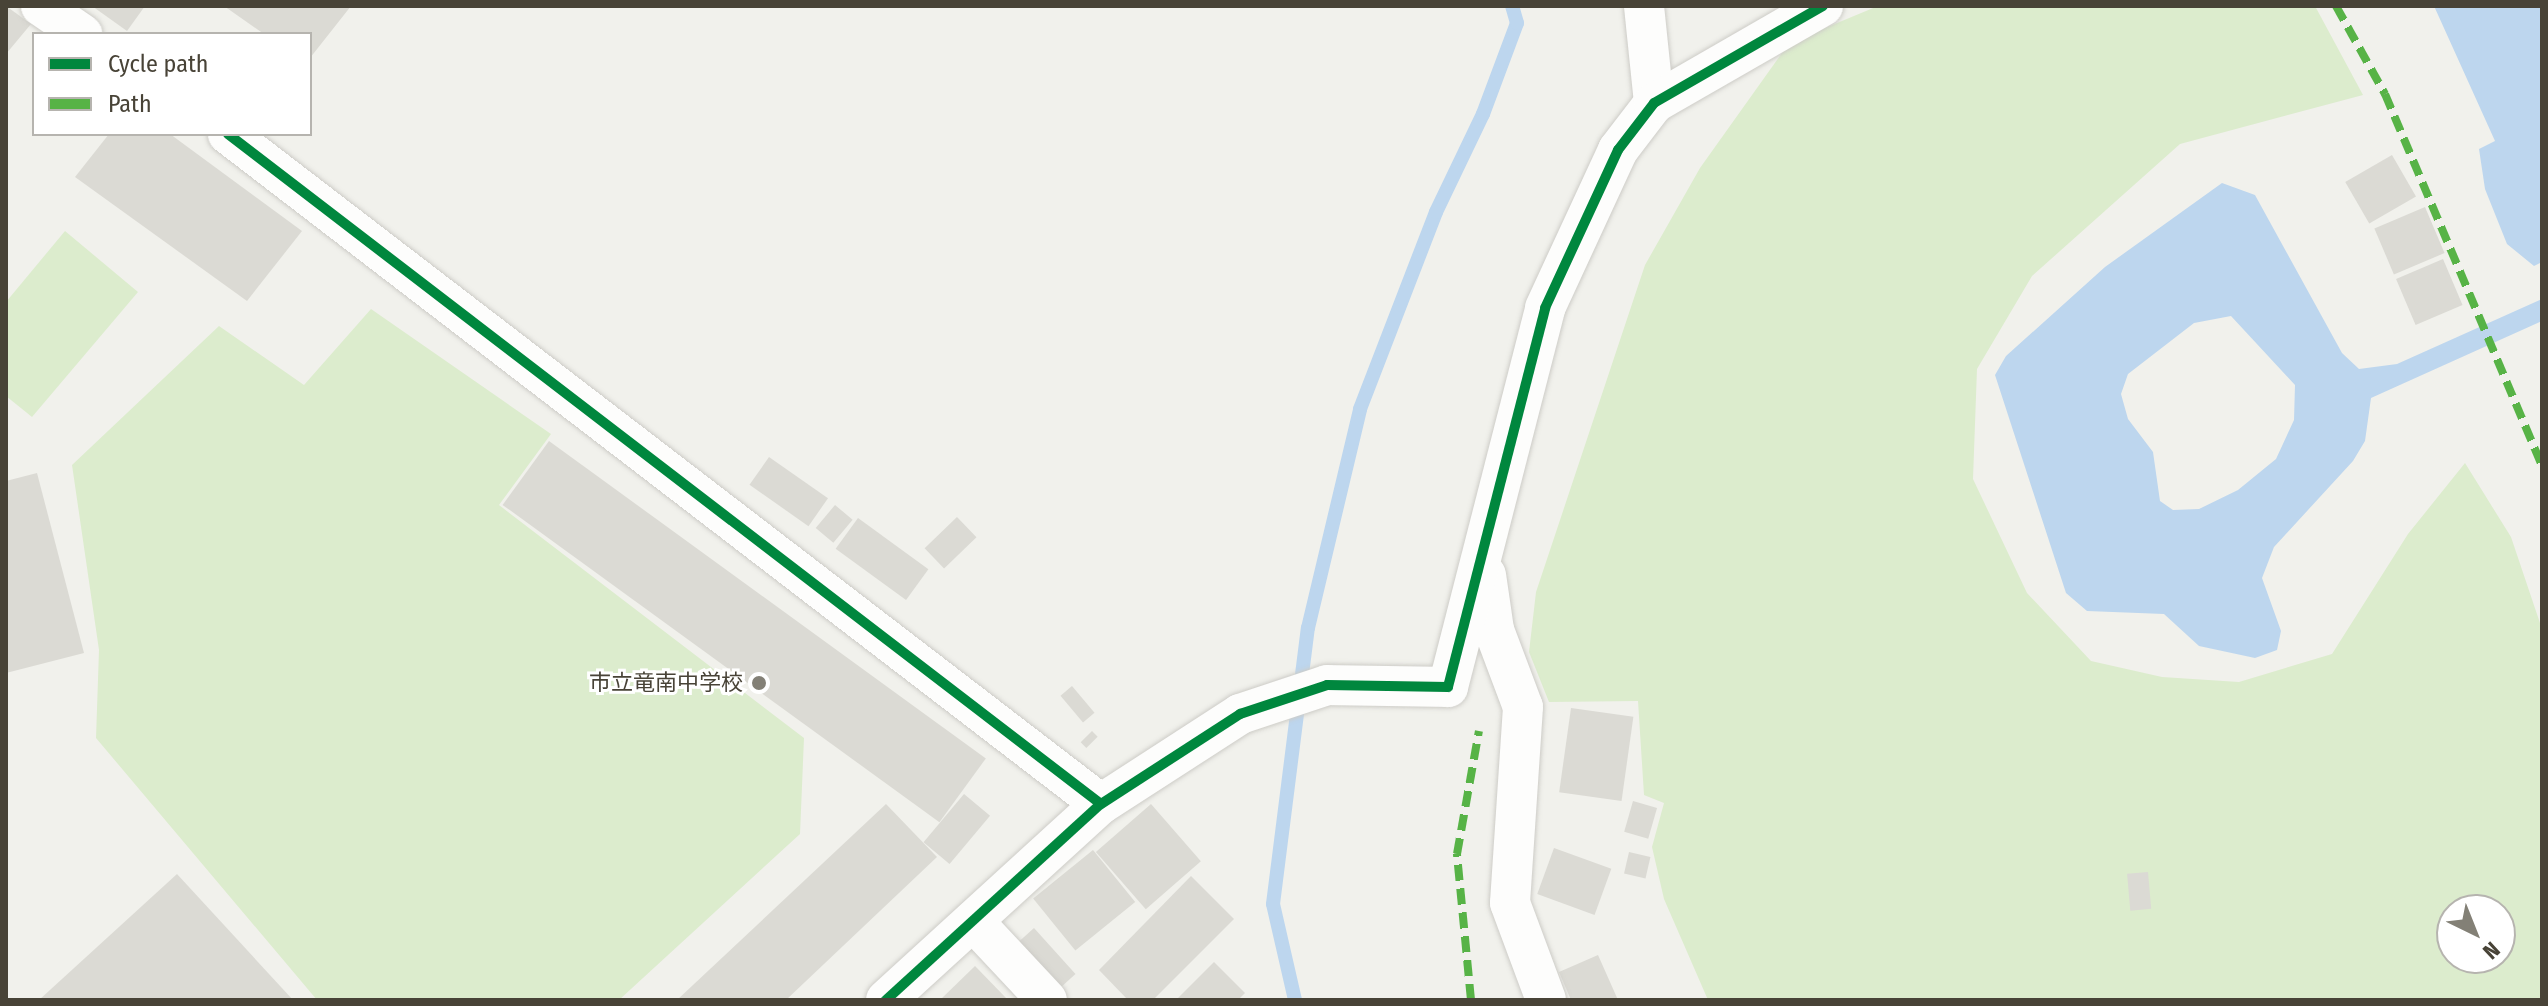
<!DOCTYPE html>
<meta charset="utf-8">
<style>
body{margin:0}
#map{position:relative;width:2548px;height:1006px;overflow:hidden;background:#f1f1ec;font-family:"Fira Sans Condensed","Noto Sans JP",sans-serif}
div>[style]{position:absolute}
.green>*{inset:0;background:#dceccd}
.water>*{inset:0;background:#bdd6ee}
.stream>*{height:14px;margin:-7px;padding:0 7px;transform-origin:7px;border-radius:7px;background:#bdd6ee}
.building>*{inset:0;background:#dbdad4;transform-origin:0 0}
.roads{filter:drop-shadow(0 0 2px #cdccc7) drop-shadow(0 0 2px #cdccc7)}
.street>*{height:40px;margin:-20px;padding:0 20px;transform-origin:20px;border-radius:20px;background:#fdfdfc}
.quiet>*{height:8px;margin-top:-4px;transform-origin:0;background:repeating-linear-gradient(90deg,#57b346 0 16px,transparent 0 24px)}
.cycleway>*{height:10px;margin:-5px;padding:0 5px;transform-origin:5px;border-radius:5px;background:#00873e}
.dots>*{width:22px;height:22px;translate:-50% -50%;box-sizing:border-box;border:4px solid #fff;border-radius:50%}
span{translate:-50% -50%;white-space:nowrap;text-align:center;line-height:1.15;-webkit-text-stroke:6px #fff;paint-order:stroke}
.poi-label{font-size:22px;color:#484337}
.right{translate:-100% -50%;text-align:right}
.frame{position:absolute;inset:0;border:8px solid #484337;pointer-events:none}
.legend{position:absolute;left:32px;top:32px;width:280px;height:104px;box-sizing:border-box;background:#fff;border:2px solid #b6b4af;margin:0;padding:10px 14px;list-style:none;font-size:24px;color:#484337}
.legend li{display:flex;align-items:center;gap:16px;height:40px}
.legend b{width:40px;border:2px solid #b6b4af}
.north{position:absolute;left:2436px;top:894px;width:80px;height:80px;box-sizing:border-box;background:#fff;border:2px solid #b6b4af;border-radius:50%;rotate:137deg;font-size:22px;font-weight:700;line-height:32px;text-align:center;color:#484337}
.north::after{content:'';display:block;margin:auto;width:28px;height:36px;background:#838076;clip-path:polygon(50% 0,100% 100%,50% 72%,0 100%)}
</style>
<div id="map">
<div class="green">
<i style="clip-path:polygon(evenodd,1878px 6px,2315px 6px,2363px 95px,2180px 144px,2032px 276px,1977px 369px,1973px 479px,2027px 593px,2091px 661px,2162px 677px,2239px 682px,2332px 654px,2408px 534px,2465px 463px,2511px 537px,2542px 629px,2542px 1000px,1708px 1000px,1664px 899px,1652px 847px,1664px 803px,1644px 795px,1638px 701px,1549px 702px,1529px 652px,1536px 592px,1645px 265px,1700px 168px,1789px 43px,1878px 6px,2452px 910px,2500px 910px,2500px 958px,2452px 958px,2452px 910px)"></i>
<i style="clip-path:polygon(65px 231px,138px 292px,32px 417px,6px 396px,6px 302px)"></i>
<i style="clip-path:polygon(371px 309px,551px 434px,499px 505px,804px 738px,800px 834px,619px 1000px,317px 1000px,96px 738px,99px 650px,72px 465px,219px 326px,304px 385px)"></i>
</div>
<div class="water">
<i style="clip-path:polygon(2434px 6px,2542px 6px,2542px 262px,2534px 266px,2507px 244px,2485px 189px,2479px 149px,2495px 141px)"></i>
<i style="clip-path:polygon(evenodd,2222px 183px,2255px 195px,2342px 353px,2359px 369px,2397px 364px,2542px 299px,2542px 321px,2371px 398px,2365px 441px,2353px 461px,2274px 547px,2262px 578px,2281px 631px,2277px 650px,2255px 658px,2199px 646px,2164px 614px,2087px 611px,2066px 593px,1995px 375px,2006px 356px,2105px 267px,2222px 183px,2231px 316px,2295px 385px,2294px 420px,2276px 459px,2238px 490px,2199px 509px,2173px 510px,2160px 501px,2153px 452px,2128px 419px,2121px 394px,2128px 374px,2194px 323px,2231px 316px)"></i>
</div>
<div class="stream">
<i style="left:1295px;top:1000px;width:98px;rotate:-102.9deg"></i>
<i style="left:1273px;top:904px;width:278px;rotate:-82.8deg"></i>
<i style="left:1308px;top:628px;width:225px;rotate:-76.6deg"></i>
<i style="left:1360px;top:409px;width:211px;rotate:-68.9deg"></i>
<i style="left:1436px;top:212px;width:109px;rotate:-64.4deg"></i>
<i style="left:1483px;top:114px;width:97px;rotate:-69.5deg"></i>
<i style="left:1517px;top:23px;width:18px;rotate:-106deg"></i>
</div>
<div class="building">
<i style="clip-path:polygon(6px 6px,31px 24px,6px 54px)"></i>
<i style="clip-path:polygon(92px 6px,145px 6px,127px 31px)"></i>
<i style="clip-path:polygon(224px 6px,351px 6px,310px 58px,310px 34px,264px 34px)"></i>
<i style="clip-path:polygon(109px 134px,170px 134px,302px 231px,247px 301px,75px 177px)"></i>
<i style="left:2392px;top:155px;width:48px;height:54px;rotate:60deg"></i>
<i style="left:2425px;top:207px;width:50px;height:55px;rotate:67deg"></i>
<i style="left:2443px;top:259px;width:50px;height:51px;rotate:67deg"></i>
<i style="left:549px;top:441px;width:540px;height:79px;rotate:36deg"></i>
<i style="left:769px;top:457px;width:72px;height:34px;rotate:35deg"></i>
<i style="clip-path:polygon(37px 473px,84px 653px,6px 673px,6px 481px)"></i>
<i style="left:835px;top:505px;width:23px;height:30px;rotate:40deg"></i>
<i style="left:957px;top:517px;width:28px;height:45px;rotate:46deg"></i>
<i style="left:858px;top:518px;width:87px;height:38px;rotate:36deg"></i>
<i style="left:1072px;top:686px;width:35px;height:15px;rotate:50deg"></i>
<i style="left:1571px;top:708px;width:63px;height:85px;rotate:8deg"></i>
<i style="left:1092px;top:731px;width:8px;height:16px;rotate:45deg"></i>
<i style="left:964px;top:794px;width:34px;height:63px;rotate:40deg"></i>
<i style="left:1633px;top:801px;width:25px;height:32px;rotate:16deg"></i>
<i style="clip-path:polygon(886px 804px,937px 857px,786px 1000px,677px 1000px)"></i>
<i style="left:1151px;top:804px;width:76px;height:73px;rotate:49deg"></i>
<i style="left:1554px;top:848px;width:61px;height:49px;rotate:20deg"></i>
<i style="left:1093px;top:850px;width:67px;height:77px;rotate:51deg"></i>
<i style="left:1629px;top:852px;width:22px;height:22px;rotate:13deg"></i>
<i style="left:2148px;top:872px;width:37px;height:21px;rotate:85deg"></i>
<i style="clip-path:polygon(177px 874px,293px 1000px,39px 1000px)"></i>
<i style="clip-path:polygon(1191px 876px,1234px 919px,1153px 1000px,1128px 1000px,1099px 970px)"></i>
<i style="left:1034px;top:928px;width:62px;height:29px;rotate:48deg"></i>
<i style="clip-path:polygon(1598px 955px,1618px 1000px,1571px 1000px,1559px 972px)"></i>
<i style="clip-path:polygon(1214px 962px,1245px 993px,1238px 1000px,1176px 1000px)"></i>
<i style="clip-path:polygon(975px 966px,1008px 1000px,940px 1000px)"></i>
</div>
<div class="roads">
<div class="street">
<i style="left:41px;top:6px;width:50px;rotate:34.3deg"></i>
<i style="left:1644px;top:6px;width:98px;rotate:84.1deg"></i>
<i style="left:228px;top:134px;width:1100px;rotate:37.51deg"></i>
<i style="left:1486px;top:575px;width:56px;rotate:81.7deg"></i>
<i style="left:1494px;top:630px;width:82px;rotate:69.4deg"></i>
<i style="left:1523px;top:707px;width:196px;rotate:93.8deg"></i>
<i style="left:1510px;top:903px;width:103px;rotate:69.6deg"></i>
<i style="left:973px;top:921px;width:108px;rotate:46.9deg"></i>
<i style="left:886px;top:1000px;width:291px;rotate:-42.4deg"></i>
<i style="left:1101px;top:804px;width:166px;rotate:-32.9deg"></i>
<i style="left:1240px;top:714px;width:92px;rotate:-18.4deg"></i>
<i style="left:1327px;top:685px;width:121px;rotate:0.9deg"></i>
<i style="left:1448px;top:687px;width:391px;rotate:-75.6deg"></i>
<i style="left:1545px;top:308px;width:174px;rotate:-65.2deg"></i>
<i style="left:1618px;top:150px;width:59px;rotate:-52.5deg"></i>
<i style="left:1654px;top:103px;width:195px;rotate:-29.9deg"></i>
</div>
</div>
<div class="quiet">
<i style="left:2336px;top:6px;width:101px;rotate:60.9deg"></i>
<i style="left:2385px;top:94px;width:404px;rotate:67.1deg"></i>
<i style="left:1471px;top:1000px;width:147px;rotate:-95.5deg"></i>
<i style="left:1457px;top:854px;width:125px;rotate:-79.9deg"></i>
</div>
<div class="cycleway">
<i style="left:228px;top:134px;width:1100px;rotate:37.51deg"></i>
<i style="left:886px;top:1000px;width:291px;rotate:-42.4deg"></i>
<i style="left:1101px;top:804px;width:166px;rotate:-32.9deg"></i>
<i style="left:1240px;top:714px;width:92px;rotate:-18.4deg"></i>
<i style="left:1327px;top:685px;width:121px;rotate:0.9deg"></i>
<i style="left:1448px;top:687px;width:391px;rotate:-75.6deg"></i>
<i style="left:1545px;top:308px;width:174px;rotate:-65.2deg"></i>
<i style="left:1618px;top:150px;width:59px;rotate:-52.5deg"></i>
<i style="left:1654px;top:103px;width:195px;rotate:-29.9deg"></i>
</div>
<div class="dots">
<i style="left:759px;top:683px;background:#838076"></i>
</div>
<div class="poi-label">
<span class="right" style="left:743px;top:683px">市立竜南中学校</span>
</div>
<div class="frame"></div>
<ul class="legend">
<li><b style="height:10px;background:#00873e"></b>Cycle path</li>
<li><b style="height:10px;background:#57b346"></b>Path</li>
</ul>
<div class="north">N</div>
</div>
